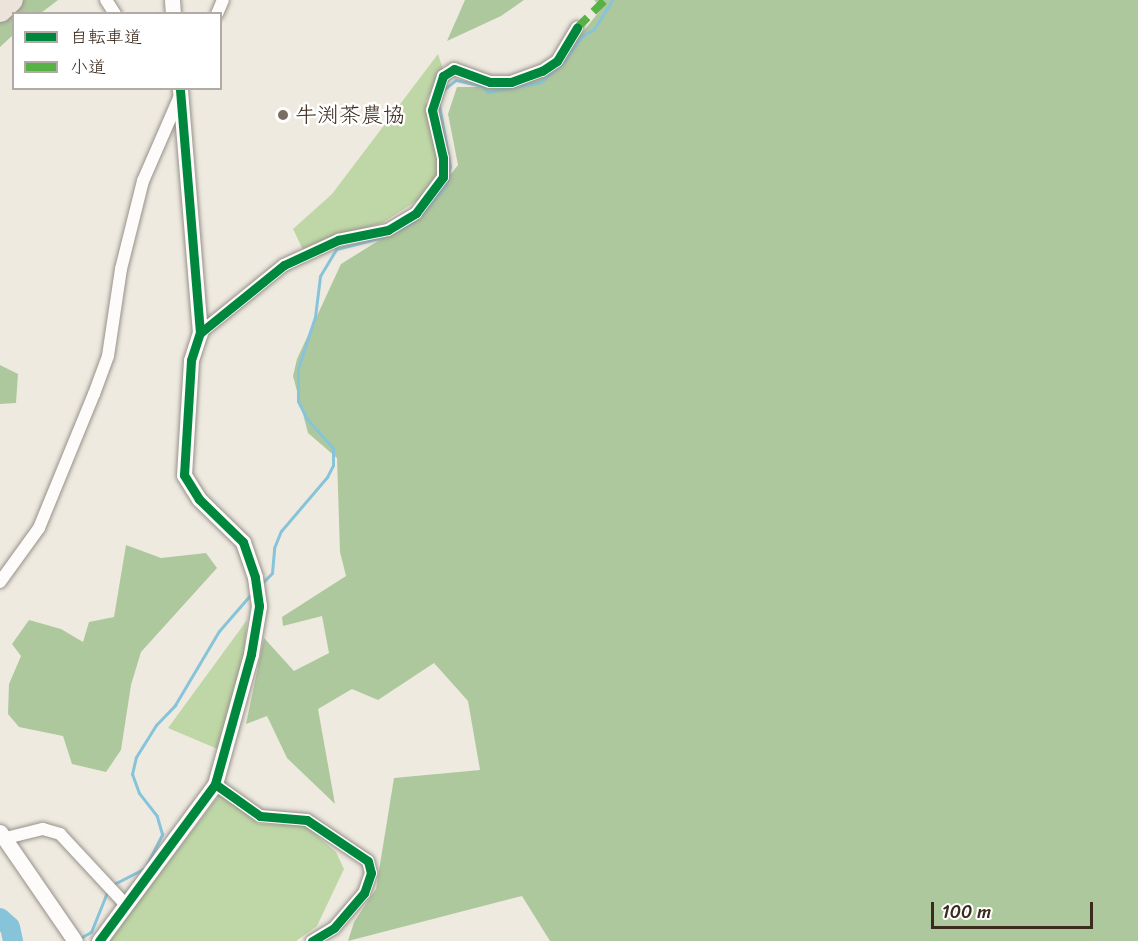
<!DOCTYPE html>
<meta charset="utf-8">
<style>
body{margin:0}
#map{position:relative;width:1138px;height:941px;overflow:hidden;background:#efeae0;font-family:Sriracha,"Klee One",sans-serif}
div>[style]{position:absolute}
.green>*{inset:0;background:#bfd7a6}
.forest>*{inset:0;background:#aec89d}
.stream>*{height:3px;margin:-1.5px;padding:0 1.5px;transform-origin:1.5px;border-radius:1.5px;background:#87c4da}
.river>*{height:20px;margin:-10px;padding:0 10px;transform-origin:10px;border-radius:10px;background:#87c4da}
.roads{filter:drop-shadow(0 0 2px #96918a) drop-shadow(0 0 2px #96918a)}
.minor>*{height:12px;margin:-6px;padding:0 6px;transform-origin:6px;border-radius:6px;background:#fdfcfa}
.tertiary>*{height:15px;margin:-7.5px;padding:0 7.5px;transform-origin:7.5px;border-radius:7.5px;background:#fdfcfa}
.motorway>*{height:21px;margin:-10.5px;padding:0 10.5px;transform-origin:10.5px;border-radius:10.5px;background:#ece4da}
.quiet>*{height:8px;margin-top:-4px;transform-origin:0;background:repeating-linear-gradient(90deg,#57b245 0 15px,transparent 0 23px)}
.cycleway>*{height:9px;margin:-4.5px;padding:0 4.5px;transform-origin:4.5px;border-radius:4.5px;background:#00873e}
.dots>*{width:16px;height:16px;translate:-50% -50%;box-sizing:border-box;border:3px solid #fff;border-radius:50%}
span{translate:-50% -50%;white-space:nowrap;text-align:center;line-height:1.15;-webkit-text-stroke:5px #fff;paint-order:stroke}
.poi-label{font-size:22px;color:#3b2a1e}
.left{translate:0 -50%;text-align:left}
.legend{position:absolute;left:12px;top:12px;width:210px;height:78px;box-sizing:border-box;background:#fff;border:2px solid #b1aaa5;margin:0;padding:8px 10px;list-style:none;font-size:18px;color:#3b2a1e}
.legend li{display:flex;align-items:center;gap:12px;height:30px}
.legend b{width:30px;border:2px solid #b1aaa5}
.scale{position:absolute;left:931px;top:902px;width:162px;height:27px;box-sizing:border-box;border:3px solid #3b2a1e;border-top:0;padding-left:8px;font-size:18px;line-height:21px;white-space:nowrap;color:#3b2a1e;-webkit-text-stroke:4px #fff;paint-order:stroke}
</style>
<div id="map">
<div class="green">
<i style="clip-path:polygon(438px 54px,443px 69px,426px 101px,441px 169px,418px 200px,382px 223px,344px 234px,304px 252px,293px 229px,332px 194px)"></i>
<i style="clip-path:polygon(247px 620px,244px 655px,220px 750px,168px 728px)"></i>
<i style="clip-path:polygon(220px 794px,259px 824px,304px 825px,336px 852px,344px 869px,317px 926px,296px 941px,109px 941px)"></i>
</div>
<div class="forest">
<i style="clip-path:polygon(24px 0,58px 0,41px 13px,14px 14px,13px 35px,0 47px,0 22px)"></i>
<i style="clip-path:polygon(465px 0,524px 0,501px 16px,447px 41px)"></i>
<i style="clip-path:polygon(594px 0,1138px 0,1138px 941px,550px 941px,522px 896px,348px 941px,354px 922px,376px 889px,394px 778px,480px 770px,468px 701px,434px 663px,378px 700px,352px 689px,318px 709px,335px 804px,287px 758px,267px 716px,246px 724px,264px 638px,294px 671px,329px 653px,322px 616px,283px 626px,282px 617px,346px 576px,340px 552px,337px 458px,308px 433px,293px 376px,297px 359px,341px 264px,418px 216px,458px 165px,448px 114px,457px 87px,508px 87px,550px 73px,602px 8px)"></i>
<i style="clip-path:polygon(0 365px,18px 374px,16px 403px,0 404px)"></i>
<i style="clip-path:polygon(126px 545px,161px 558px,206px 553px,217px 568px,141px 652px,131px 685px,121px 750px,106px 772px,72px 764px,63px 736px,19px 727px,8px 714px,9px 684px,21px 656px,12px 644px,29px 620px,61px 629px,83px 642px,89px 622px,114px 617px)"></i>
</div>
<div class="stream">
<i style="left:443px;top:90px;width:16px;rotate:-38deg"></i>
<i style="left:456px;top:80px;width:27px;rotate:13deg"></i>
<i style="left:482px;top:86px;width:8px;rotate:45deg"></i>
<i style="left:488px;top:92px;width:54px;rotate:-10.7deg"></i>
<i style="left:541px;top:82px;width:31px;rotate:-42deg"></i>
<i style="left:564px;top:61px;width:31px;rotate:-54deg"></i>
<i style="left:582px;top:36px;width:14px;rotate:-30deg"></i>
<i style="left:594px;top:29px;width:34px;rotate:-58deg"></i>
<i style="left:420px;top:216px;width:40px;rotate:-50deg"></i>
<i style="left:446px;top:185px;width:19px;rotate:-78deg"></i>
<i style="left:450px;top:166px;width:62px;rotate:-100.2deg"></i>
<i style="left:395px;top:232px;width:21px;rotate:-29deg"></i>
<i style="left:262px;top:583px;width:14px;rotate:-45deg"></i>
<i style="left:272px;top:573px;width:25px;rotate:-85deg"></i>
<i style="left:274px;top:548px;width:18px;rotate:-68deg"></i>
<i style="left:281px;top:531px;width:71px;rotate:-49.6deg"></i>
<i style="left:327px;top:477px;width:13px;rotate:-63deg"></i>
<i style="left:333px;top:465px;width:17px;rotate:-90deg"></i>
<i style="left:333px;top:448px;width:39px;rotate:-132deg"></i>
<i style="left:307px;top:419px;width:20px;rotate:-117deg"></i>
<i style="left:298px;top:401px;width:33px;rotate:-90deg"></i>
<i style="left:298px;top:368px;width:54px;rotate:-71.6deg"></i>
<i style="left:315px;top:317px;width:41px;rotate:-83deg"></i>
<i style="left:320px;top:276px;width:31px;rotate:-59deg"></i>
<i style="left:336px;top:249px;width:49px;rotate:-14deg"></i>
<i style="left:147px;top:864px;width:34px;rotate:-63deg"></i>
<i style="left:162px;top:834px;width:19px;rotate:-106deg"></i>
<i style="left:157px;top:816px;width:29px;rotate:-128deg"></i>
<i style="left:139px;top:793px;width:20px;rotate:-110deg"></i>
<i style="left:132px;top:774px;width:17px;rotate:-77deg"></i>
<i style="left:136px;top:757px;width:38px;rotate:-58deg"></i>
<i style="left:156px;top:725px;width:28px;rotate:-46deg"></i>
<i style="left:175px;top:705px;width:86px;rotate:-59.3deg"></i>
<i style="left:219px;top:631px;width:49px;rotate:-49.1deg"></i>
<i style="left:112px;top:885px;width:35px;rotate:-27deg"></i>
<i style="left:80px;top:938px;width:13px;rotate:-29deg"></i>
<i style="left:91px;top:932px;width:45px;rotate:-68deg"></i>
</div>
<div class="river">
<i style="left:0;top:918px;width:13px;rotate:42deg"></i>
<i style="left:10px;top:927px;width:14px;rotate:78deg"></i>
</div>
<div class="roads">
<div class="minor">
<i style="left:106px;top:0;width:17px;rotate:57deg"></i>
<i style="left:217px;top:14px;width:15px;rotate:-67deg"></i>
<i style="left:200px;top:333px;width:108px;rotate:-39deg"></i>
<i style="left:284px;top:265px;width:60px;rotate:-24.8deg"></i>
<i style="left:338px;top:240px;width:51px;rotate:-11.3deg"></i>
<i style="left:388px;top:230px;width:33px;rotate:-31deg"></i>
<i style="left:416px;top:213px;width:45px;rotate:-53.1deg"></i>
<i style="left:443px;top:177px;width:19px;rotate:-90deg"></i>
<i style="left:443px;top:158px;width:49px;rotate:-102.9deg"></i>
<i style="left:432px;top:110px;width:36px;rotate:-72deg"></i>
<i style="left:443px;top:76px;width:13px;rotate:-32deg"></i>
<i style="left:454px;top:69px;width:38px;rotate:20deg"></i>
<i style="left:490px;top:82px;width:21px"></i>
<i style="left:511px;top:82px;width:33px;rotate:-20deg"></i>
<i style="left:542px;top:71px;width:18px;rotate:-34deg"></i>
<i style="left:557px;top:61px;width:39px;rotate:-59deg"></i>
<i style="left:0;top:582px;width:67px;rotate:-54.2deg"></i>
<i style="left:39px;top:528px;width:145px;rotate:-67.7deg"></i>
<i style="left:94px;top:394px;width:40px;rotate:-69.8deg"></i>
<i style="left:108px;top:356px;width:88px;rotate:-81.5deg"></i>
<i style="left:121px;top:269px;width:91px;rotate:-76deg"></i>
<i style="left:143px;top:181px;width:93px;rotate:-66.5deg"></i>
<i style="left:215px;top:784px;width:55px;rotate:35.4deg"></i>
<i style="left:260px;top:816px;width:47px;rotate:4.9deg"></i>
<i style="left:307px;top:820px;width:73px;rotate:33.9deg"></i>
<i style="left:368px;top:861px;width:12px;rotate:76deg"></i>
<i style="left:371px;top:873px;width:21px;rotate:109deg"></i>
<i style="left:364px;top:893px;width:46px;rotate:130.6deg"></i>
<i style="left:334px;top:928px;width:26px;rotate:149deg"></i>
<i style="left:6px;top:838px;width:38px;rotate:-14deg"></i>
<i style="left:43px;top:829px;width:18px;rotate:16deg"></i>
<i style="left:60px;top:834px;width:98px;rotate:47.1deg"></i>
</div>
<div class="tertiary">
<i style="left:172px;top:0;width:14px;rotate:86deg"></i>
<i style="left:0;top:832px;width:132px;rotate:55.5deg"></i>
<i style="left:99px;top:941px;width:195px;rotate:-53.5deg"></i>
<i style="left:215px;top:784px;width:135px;rotate:-74.5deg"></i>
<i style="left:251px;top:654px;width:49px;rotate:-80.5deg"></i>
<i style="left:259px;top:606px;width:29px;rotate:-98deg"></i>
<i style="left:255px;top:577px;width:37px;rotate:-109deg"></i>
<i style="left:243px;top:542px;width:62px;rotate:-135.7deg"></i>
<i style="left:199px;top:499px;width:28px;rotate:-122deg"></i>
<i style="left:184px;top:475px;width:115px;rotate:-86.5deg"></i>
<i style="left:191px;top:360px;width:28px;rotate:-72deg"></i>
<i style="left:200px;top:333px;width:246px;rotate:-94.7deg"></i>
</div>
<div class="motorway">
<i style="left:0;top:11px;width:16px;rotate:-43deg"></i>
</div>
</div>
<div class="quiet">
<i style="left:577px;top:28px;width:40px;rotate:-45deg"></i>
</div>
<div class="cycleway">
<i style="left:200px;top:333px;width:108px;rotate:-39deg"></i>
<i style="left:284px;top:265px;width:60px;rotate:-24.8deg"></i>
<i style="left:338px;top:240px;width:51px;rotate:-11.3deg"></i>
<i style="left:388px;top:230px;width:33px;rotate:-31deg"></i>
<i style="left:416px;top:213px;width:45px;rotate:-53.1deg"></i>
<i style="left:443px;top:177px;width:19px;rotate:-90deg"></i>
<i style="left:443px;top:158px;width:49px;rotate:-102.9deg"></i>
<i style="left:432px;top:110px;width:36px;rotate:-72deg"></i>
<i style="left:443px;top:76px;width:13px;rotate:-32deg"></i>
<i style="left:454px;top:69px;width:38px;rotate:20deg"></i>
<i style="left:490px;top:82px;width:21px"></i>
<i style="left:511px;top:82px;width:33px;rotate:-20deg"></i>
<i style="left:542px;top:71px;width:18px;rotate:-34deg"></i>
<i style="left:557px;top:61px;width:39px;rotate:-59deg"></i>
<i style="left:215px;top:784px;width:55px;rotate:35.4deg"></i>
<i style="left:260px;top:816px;width:47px;rotate:4.9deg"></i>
<i style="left:307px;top:820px;width:73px;rotate:33.9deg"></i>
<i style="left:368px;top:861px;width:12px;rotate:76deg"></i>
<i style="left:371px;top:873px;width:21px;rotate:109deg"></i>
<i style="left:364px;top:893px;width:46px;rotate:130.6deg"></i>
<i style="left:334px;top:928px;width:26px;rotate:149deg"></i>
<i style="left:99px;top:941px;width:195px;rotate:-53.5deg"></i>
<i style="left:215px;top:784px;width:135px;rotate:-74.5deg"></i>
<i style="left:251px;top:654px;width:49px;rotate:-80.5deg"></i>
<i style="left:259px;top:606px;width:29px;rotate:-98deg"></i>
<i style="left:255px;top:577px;width:37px;rotate:-109deg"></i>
<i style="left:243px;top:542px;width:62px;rotate:-135.7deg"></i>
<i style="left:199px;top:499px;width:28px;rotate:-122deg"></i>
<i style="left:184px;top:475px;width:115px;rotate:-86.5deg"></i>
<i style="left:191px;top:360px;width:28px;rotate:-72deg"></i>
<i style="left:200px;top:333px;width:246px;rotate:-94.7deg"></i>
</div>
<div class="dots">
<i style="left:283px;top:115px;background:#7a6d62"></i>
</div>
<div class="poi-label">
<span class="left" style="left:295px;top:115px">牛渕茶農協</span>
</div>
<ul class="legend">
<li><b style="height:8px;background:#00873e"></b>自転車道</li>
<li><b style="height:8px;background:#57b245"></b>小道</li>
</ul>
<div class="scale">100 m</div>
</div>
